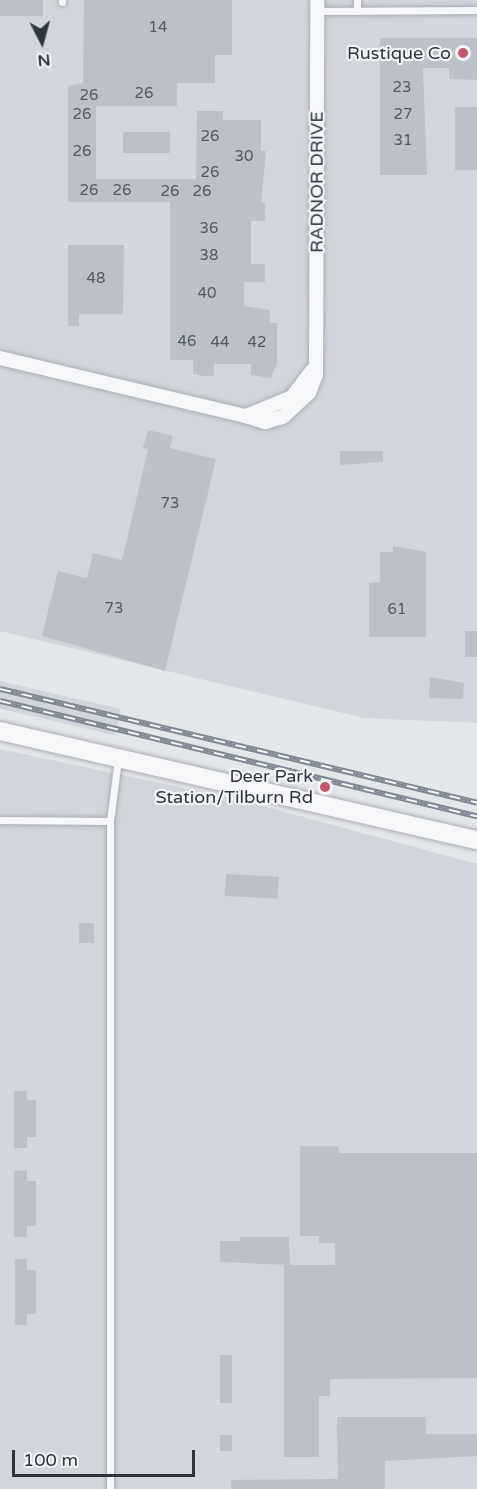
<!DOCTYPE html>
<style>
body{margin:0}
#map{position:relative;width:477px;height:1489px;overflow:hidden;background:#e4e7ea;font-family:"Varela Round",sans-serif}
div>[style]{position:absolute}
.built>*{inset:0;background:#d2d6dc;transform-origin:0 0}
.building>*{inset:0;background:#bcc0c7;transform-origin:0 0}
.roads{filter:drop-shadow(0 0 2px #a9aeb4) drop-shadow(0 0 2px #a9aeb4)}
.service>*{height:7px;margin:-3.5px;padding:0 3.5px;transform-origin:3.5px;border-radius:3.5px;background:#f6f7f9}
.minor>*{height:14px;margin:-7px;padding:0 7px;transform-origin:7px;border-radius:7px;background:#f6f7f9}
.tertiary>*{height:18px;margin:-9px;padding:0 9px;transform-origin:9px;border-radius:9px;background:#f6f7f9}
.rail>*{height:6px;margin-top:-3px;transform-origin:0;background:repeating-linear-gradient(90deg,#f4f6f8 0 11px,#7f8792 0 22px);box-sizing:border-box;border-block:2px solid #7f8792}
.dots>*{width:16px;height:16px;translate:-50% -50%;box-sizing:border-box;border:3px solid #f4f6f8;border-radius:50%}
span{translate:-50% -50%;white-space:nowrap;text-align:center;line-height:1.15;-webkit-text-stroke:4.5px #f4f6f8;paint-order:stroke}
.number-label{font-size:15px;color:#515862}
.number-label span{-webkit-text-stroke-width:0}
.poi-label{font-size:18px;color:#2d3541}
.right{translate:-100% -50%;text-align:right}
.street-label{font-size:18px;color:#2d3541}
.north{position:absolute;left:12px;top:12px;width:60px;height:60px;-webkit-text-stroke:4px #f4f6f8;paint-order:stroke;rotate:174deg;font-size:16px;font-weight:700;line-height:24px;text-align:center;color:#2d3541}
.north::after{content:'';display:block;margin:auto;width:21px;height:27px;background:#2d3541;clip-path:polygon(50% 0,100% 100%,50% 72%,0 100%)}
.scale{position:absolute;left:12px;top:1450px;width:183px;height:27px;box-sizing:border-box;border:3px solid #2d3541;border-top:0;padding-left:8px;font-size:18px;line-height:21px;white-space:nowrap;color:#2d3541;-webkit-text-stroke:4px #f4f6f8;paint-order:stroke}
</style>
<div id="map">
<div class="built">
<i style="clip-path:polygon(0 0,477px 0,477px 723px,364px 718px,0 631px)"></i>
<i style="left:0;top:681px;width:124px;height:27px;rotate:13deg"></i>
<i style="clip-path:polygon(0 749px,245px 801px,477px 864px,477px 1489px,0 1489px)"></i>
</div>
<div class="building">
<i style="left:0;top:0;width:43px;height:16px"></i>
<i style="clip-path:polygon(84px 0,232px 0,232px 55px,215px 55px,215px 83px,177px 83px,177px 106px,96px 106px,96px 179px,196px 179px,197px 111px,223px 111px,223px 120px,261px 120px,261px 151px,266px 151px,261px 203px,265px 203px,265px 221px,251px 221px,251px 264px,265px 264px,265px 282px,244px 282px,244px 306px,270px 310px,270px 323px,277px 323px,277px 364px,271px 378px,251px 375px,251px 364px,214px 364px,214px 376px,203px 376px,193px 374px,193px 360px,170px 360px,170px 202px,68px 202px,68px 86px,83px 83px)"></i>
<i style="clip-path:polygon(380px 38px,477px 38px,477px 80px,449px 79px,449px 68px,423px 68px,427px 175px,380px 175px)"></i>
<i style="left:455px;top:107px;width:22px;height:63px"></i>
<i style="left:123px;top:132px;width:47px;height:21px"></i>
<i style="clip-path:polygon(68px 245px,124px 245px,123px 314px,79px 314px,79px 326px,68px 326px)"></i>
<i style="clip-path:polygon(148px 430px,173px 436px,170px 448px,216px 459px,165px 671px,42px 636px,58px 571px,87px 578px,93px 553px,122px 560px,148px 449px,143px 448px)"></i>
<i style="clip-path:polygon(340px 451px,383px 451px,383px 462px,340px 465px)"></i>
<i style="clip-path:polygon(393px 546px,426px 552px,426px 637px,369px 637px,369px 583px,380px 582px,380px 552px,393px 552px)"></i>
<i style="left:477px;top:631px;width:26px;height:12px;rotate:90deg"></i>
<i style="clip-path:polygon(430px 677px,464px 683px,463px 699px,429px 698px)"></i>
<i style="left:226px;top:874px;width:53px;height:22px;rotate:3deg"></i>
<i style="left:79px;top:923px;width:15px;height:20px"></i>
<i style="clip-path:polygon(14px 1091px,27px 1091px,27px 1100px,36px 1100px,36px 1137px,27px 1137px,27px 1148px,14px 1148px)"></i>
<i style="clip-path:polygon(300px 1146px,338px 1146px,339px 1153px,477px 1153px,477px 1378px,330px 1379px,330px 1396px,319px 1396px,319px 1457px,284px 1457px,284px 1265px,335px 1265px,335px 1243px,319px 1243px,319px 1236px,300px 1236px)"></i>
<i style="clip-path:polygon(27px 1170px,27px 1181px,36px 1181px,36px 1226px,27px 1226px,27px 1237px,14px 1237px,14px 1171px)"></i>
<i style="clip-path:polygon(240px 1237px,289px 1237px,290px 1265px,220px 1262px,220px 1241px,240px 1241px)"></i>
<i style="clip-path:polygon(15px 1259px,27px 1259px,27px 1270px,36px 1270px,36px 1314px,27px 1314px,27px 1325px,15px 1325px)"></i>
<i style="left:220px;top:1355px;width:12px;height:48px"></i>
<i style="clip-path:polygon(337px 1417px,426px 1417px,426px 1434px,477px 1434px,477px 1456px,385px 1461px,385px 1489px,231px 1489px,231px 1480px,338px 1479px)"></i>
<i style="left:220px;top:1435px;width:12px;height:16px"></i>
</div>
<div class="roads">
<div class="service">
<i style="left:357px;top:0;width:11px;rotate:90deg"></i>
<i style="left:62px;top:2px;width:2px;rotate:-90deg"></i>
<i style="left:317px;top:11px;width:160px;rotate:-0.4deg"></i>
<i style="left:0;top:820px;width:110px;rotate:0.5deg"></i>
<i style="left:110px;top:1489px;width:668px;rotate:-90deg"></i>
<i style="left:110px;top:821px;width:63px;rotate:-82.6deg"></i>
</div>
<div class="minor">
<i style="left:0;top:358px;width:253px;rotate:13.3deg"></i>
<i style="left:246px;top:416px;width:50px;rotate:-22.4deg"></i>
<i style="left:292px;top:397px;width:34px;rotate:-53deg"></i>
<i style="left:246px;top:416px;width:20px;rotate:18deg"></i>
<i style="left:265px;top:422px;width:19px;rotate:-16deg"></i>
<i style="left:283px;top:417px;width:35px;rotate:-43deg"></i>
<i style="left:309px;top:393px;width:19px;rotate:-69deg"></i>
<i style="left:316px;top:375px;width:375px;rotate:-89.8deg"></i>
</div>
<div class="tertiary">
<i style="left:0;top:731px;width:489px;rotate:12.9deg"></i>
</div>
</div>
<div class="rail">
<i style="left:0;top:689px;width:490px;rotate:13.4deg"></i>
<i style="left:0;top:701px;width:491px;rotate:13.6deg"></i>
</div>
<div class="dots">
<i style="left:463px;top:53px;background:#c1586b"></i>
<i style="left:325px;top:787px;background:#c1586b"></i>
</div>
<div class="number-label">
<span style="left:158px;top:28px">14</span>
<span style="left:402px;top:88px">23</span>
<span style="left:144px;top:94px">26</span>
<span style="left:89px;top:96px">26</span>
<span style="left:82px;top:115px">26</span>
<span style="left:403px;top:115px">27</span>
<span style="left:210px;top:137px">26</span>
<span style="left:403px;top:141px">31</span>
<span style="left:82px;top:152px">26</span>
<span style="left:244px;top:157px">30</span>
<span style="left:210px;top:173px">26</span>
<span style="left:89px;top:191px">26</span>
<span style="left:122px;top:191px">26</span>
<span style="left:170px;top:192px">26</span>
<span style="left:202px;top:192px">26</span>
<span style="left:209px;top:229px">36</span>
<span style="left:209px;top:256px">38</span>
<span style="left:96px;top:279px">48</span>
<span style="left:207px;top:294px">40</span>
<span style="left:187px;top:342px">46</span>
<span style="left:220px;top:343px">44</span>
<span style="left:257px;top:343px">42</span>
<span style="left:170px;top:504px">73</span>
<span style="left:114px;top:609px">73</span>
<span style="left:397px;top:610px">61</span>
</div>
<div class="poi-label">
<span class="right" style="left:451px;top:53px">Rustique Co</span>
<span class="right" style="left:313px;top:787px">Deer Park<br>Station/Tilburn Rd</span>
</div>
<div class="street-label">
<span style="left:317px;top:182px;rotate:-90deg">RADNOR DRIVE</span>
</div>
<div class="north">N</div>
<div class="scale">100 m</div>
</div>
